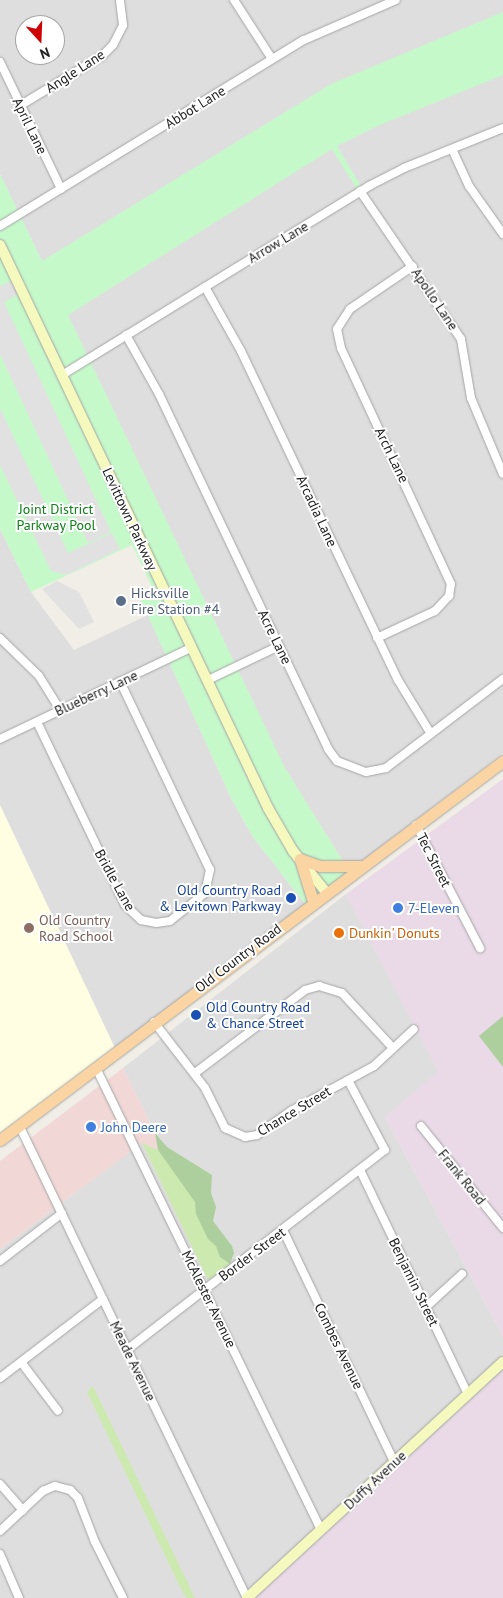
<!DOCTYPE html>
<style>
body{margin:0}
#map{position:relative;width:503px;height:1598px;overflow:hidden;background:#f1eee7;font-family:"PT Sans",sans-serif}
div>[style]{position:absolute}
.residential>*{inset:0;background:#dfdede}
.commercial>*{inset:0;background:#f1d8d7}
.industrial>*{inset:0;background:#ead9e7}
.education>*{inset:0;background:#fffee3}
.grass>*{inset:0;background:#cce9af}
.forest>*{inset:0;background:#accf9d}
.park>*{inset:0;background:#c6f9ca}
.parking>*{inset:0;background:#e1e1e1}
.roads{filter:drop-shadow(0 0 1px #a5a5a5) drop-shadow(0 0 1px #a5a5a5)}
.street>*{height:8px;margin:-4px;padding:0 4px;transform-origin:4px;border-radius:4px;background:#fff}
.secondary>*{height:10px;margin:-5px;padding:0 5px;transform-origin:5px;border-radius:5px;background:#f6f9bd}
.primary>*{height:11px;margin:-5.5px;padding:0 5.5px;transform-origin:5.5px;border-radius:5.5px;background:#fad4a3}
.dots>*{width:14px;height:14px;translate:-50% -50%;box-sizing:border-box;border:2px solid #fff;border-radius:50%}
span{translate:-50% -50%;white-space:nowrap;text-align:center;line-height:1.15;-webkit-text-stroke:4px #fff;paint-order:stroke}
.street-label{font-size:14px;color:#212121}
.park-label{font-size:14px;color:#0e8017}
.service-label{font-size:14px;color:#4e5e75}
.left{translate:0 -50%;text-align:left}
.transit-label{font-size:14px;color:#164399}
.right{translate:-100% -50%;text-align:right}
.shop-label{font-size:14px;color:#366cbe}
.education-label{font-size:14px;color:#785e54}
.food-label{font-size:14px;color:#c56008}
.north{position:absolute;left:15px;top:15px;width:50px;height:50px;box-sizing:border-box;background:#fff;border:1px solid #a6a6a6;border-radius:50%;rotate:160deg;font-size:14px;font-weight:700;line-height:20px;text-align:center;color:#212121}
.north::after{content:'';display:block;margin:auto;width:18px;height:22px;background:#ce0304;clip-path:polygon(50% 0,100% 100%,50% 72%,0 100%)}
</style>
<div id="map">
<div class="residential">
<i style="clip-path:polygon(evenodd,0 0,503px 0,503px 753px,349px 871px,285px 769px,0 174px,0 0,25px 25px,55px 25px,55px 55px,25px 55px,25px 25px)"></i>
<i style="clip-path:polygon(0 529px,31px 592px,74px 650px,148px 615px,232px 800px,253px 837px,306px 905px,0 1135px)"></i>
<i style="clip-path:polygon(346px 894px,439px 1072px,385px 1117px,503px 1336px,503px 1371px,256px 1598px,0 1598px,0 1249px,155px 1133px,123px 1068px)"></i>
</div>
<div class="commercial">
<i style="clip-path:polygon(123px 1068px,155px 1133px,158px 1150px,142px 1143px,0 1249px,0 1161px)"></i>
</div>
<div class="industrial">
<i style="clip-path:polygon(503px 779px,503px 1336px,385px 1117px,438px 1072px,346px 894px)"></i>
<i style="clip-path:polygon(503px 1371px,503px 1598px,256px 1598px)"></i>
</div>
<div class="education">
<i style="clip-path:polygon(0 805px,116px 1050px,0 1139px)"></i>
</div>
<div class="grass">
<i style="clip-path:polygon(142px 1143px,158px 1150px,192px 1195px,208px 1239px,216px 1246px,220px 1257px,230px 1264px,208px 1280px)"></i>
<i style="clip-path:polygon(93px 1386px,195px 1598px,187px 1598px,182px 1591px,87px 1392px)"></i>
</div>
<div class="forest">
<i style="clip-path:polygon(503px 1016px,503px 1067px,479px 1036px)"></i>
<i style="clip-path:polygon(155px 1133px,167px 1147px,212px 1175px,211px 1193px,216px 1207px,213px 1221px,232px 1246px,234px 1253px,230px 1264px,220px 1257px,216px 1246px,208px 1239px,196px 1214px,195px 1202px,158px 1150px)"></i>
</div>
<div class="park">
<i style="clip-path:polygon(503px 12px,503px 75px,375px 127px,337px 146px,362px 188px,358px 191px,332px 149px,68px 315px,285px 768px,349px 871px,306px 905px,253px 837px,232px 800px,139px 596px,153px 589px,132px 545px,31px 592px,0 529px,0 174px,42px 261px,331px 84px)"></i>
</div>
<div class="parking">
<i style="clip-path:polygon(15px 279px,21px 293px,4px 302px,111px 532px,88px 543px,0 354px,0 286px)"></i>
<i style="clip-path:polygon(0 408px,68px 553px,112px 533px,120px 549px,66px 575px,51px 571px,0 465px)"></i>
<i style="clip-path:polygon(57px 581px,79px 592px,94px 622px,79px 629px,42px 589px)"></i>
</div>
<div class="roads">
<div class="street">
<i style="left:234px;top:0;width:70px;rotate:57.2deg"></i>
<i style="left:0;top:62px;width:141px;rotate:64.3deg"></i>
<i style="left:21px;top:105px;width:95px;rotate:-31.2deg"></i>
<i style="left:102px;top:56px;width:16px;rotate:-45deg"></i>
<i style="left:113px;top:45px;width:22px;rotate:-63deg"></i>
<i style="left:123px;top:25px;width:25px;rotate:-97deg"></i>
<i style="left:452px;top:149px;width:41px;rotate:65.3deg"></i>
<i style="left:469px;top:186px;width:59px;rotate:54.7deg"></i>
<i style="left:360px;top:191px;width:179px;rotate:55.7deg"></i>
<i style="left:461px;top:339px;width:60px;rotate:80.4deg"></i>
<i style="left:471px;top:398px;width:82px;rotate:67.2deg"></i>
<i style="left:0;top:226px;width:356px;rotate:-31.5deg"></i>
<i style="left:304px;top:40px;width:100px;rotate:-23.5deg"></i>
<i style="left:205px;top:287px;width:73px;rotate:60.6deg"></i>
<i style="left:241px;top:351px;width:365px;rotate:64.5deg"></i>
<i style="left:398px;top:680px;width:63px;rotate:58.6deg"></i>
<i style="left:126px;top:335px;width:68px;rotate:60.8deg"></i>
<i style="left:159px;top:394px;width:393px;rotate:64.5deg"></i>
<i style="left:328px;top:749px;width:15px;rotate:53deg"></i>
<i style="left:337px;top:761px;width:31px;rotate:21deg"></i>
<i style="left:366px;top:772px;width:20px;rotate:-11deg"></i>
<i style="left:386px;top:768px;width:147px;rotate:-37.3deg"></i>
<i style="left:62px;top:375px;width:361px;rotate:-31.6deg"></i>
<i style="left:369px;top:186px;width:39px;rotate:-27deg"></i>
<i style="left:404px;top:168px;width:107px;rotate:-22deg"></i>
<i style="left:0;top:638px;width:54px;rotate:44.3deg"></i>
<i style="left:39px;top:676px;width:39px;rotate:58deg"></i>
<i style="left:377px;top:638px;width:64px;rotate:-25deg"></i>
<i style="left:435px;top:611px;width:21px;rotate:-47deg"></i>
<i style="left:449px;top:596px;width:12px;rotate:-81deg"></i>
<i style="left:451px;top:584px;width:260px;rotate:-115deg"></i>
<i style="left:341px;top:348px;width:19px;rotate:-102deg"></i>
<i style="left:337px;top:329px;width:24px;rotate:-57deg"></i>
<i style="left:350px;top:309px;width:76px;rotate:-34.3deg"></i>
<i style="left:208px;top:680px;width:79px;rotate:-25.6deg"></i>
<i style="left:37px;top:722px;width:203px;rotate:64.3deg"></i>
<i style="left:125px;top:905px;width:22px;rotate:43deg"></i>
<i style="left:141px;top:920px;width:15px;rotate:11deg"></i>
<i style="left:156px;top:923px;width:14px;rotate:-8deg"></i>
<i style="left:170px;top:921px;width:45px;rotate:-38.7deg"></i>
<i style="left:205px;top:893px;width:24px;rotate:-78deg"></i>
<i style="left:210px;top:870px;width:209px;rotate:-115.5deg"></i>
<i style="left:0;top:739px;width:212px;rotate:-25.5deg"></i>
<i style="left:416px;top:825px;width:139px;rotate:62.5deg"></i>
<i style="left:154px;top:1022px;width:83px;rotate:52.3deg"></i>
<i style="left:205px;top:1088px;width:45px;rotate:63.4deg"></i>
<i style="left:225px;top:1128px;width:22px;rotate:24deg"></i>
<i style="left:245px;top:1137px;width:12px;rotate:-9deg"></i>
<i style="left:257px;top:1135px;width:42px;rotate:-35.2deg"></i>
<i style="left:291px;top:1111px;width:94px;rotate:-28.5deg"></i>
<i style="left:374px;top:1066px;width:54px;rotate:-42.8deg"></i>
<i style="left:96px;top:1068px;width:514px;rotate:64.03deg"></i>
<i style="left:195px;top:1073px;width:138px;rotate:-37deg"></i>
<i style="left:305px;top:990px;width:15px;rotate:-16deg"></i>
<i style="left:319px;top:986px;width:24px;rotate:17deg"></i>
<i style="left:342px;top:993px;width:75px;rotate:47.2deg"></i>
<i style="left:19px;top:1125px;width:525px;rotate:64.26deg"></i>
<i style="left:421px;top:1126px;width:131px;rotate:51.2deg"></i>
<i style="left:360px;top:1170px;width:249px;rotate:64.3deg"></i>
<i style="left:283px;top:1230px;width:257px;rotate:64.4deg"></i>
<i style="left:0;top:1261px;width:78px;rotate:-37.7deg"></i>
<i style="left:426px;top:1307px;width:49px;rotate:-42.5deg"></i>
<i style="left:128px;top:1349px;width:325px;rotate:-37.8deg"></i>
<i style="left:385px;top:1150px;width:79px;rotate:-117.9deg"></i>
<i style="left:21px;top:1362px;width:61px;rotate:52.9deg"></i>
<i style="left:0;top:1378px;width:130px;rotate:-37.5deg"></i>
<i style="left:0;top:1484px;width:35px;rotate:49deg"></i>
<i style="left:0;top:1531px;width:59px;rotate:-42.9deg"></i>
<i style="left:43px;top:1491px;width:13px;rotate:-23deg"></i>
<i style="left:55px;top:1486px;width:16px;rotate:15deg"></i>
<i style="left:70px;top:1490px;width:11px;rotate:45deg"></i>
<i style="left:78px;top:1498px;width:47px;rotate:68.9deg"></i>
<i style="left:95px;top:1542px;width:63px;rotate:63.4deg"></i>
<i style="left:0;top:1554px;width:48px;rotate:66.6deg"></i>
</div>
<div class="secondary">
<i style="left:0;top:245px;width:624px;rotate:64.54deg"></i>
<i style="left:268px;top:808px;width:50px;rotate:59.8deg"></i>
<i style="left:293px;top:851px;width:53px;rotate:51.2deg"></i>
<i style="left:247px;top:1598px;width:348px;rotate:-42.7deg"></i>
</div>
<div class="primary">
<i style="left:300px;top:859px;width:21px;rotate:19deg"></i>
<i style="left:320px;top:866px;width:40px"></i>
<i style="left:300px;top:859px;width:44px;rotate:72.8deg"></i>
<i style="left:0;top:1140px;width:630px;rotate:-37deg"></i>
</div>
</div>
<div class="dots">
<i style="left:121px;top:601px;background:#5c6f8a"></i>
<i style="left:291px;top:898px;background:#1a4fb4"></i>
<i style="left:398px;top:908px;background:#3f7fe0"></i>
<i style="left:29px;top:928px;background:#8d6e63"></i>
<i style="left:339px;top:933px;background:#e8710a"></i>
<i style="left:196px;top:1015px;background:#1a4fb4"></i>
<i style="left:91px;top:1127px;background:#3f7fe0"></i>
</div>
<div class="street-label">
<span style="left:75px;top:71px;rotate:-33deg">Angle Lane</span>
<span style="left:195px;top:107px;rotate:-32deg">Abbot Lane</span>
<span style="left:30px;top:126px;rotate:64deg">April Lane</span>
<span style="left:278px;top:242px;rotate:-31deg">Arrow Lane</span>
<span style="left:435px;top:299px;rotate:56deg">Apollo Lane</span>
<span style="left:392px;top:455px;rotate:64deg">Arch Lane</span>
<span style="left:317px;top:511px;rotate:65deg">Arcadia Lane</span>
<span style="left:130px;top:519px;rotate:65deg">Levittown Parkway</span>
<span style="left:275px;top:637px;rotate:64deg">Acre Lane</span>
<span style="left:96px;top:693px;rotate:-25deg">Blueberry Lane</span>
<span style="left:434px;top:860px;rotate:63deg">Tec Street</span>
<span style="left:115px;top:880px;rotate:61deg">Bridle Lane</span>
<span style="left:238px;top:958px;rotate:-37deg">Old Country Road</span>
<span style="left:294px;top:1111px;rotate:-31deg">Chance Street</span>
<span style="left:462px;top:1177px;rotate:51deg">Frank Road</span>
<span style="left:252px;top:1254px;rotate:-37deg">Border Street</span>
<span style="left:414px;top:1282px;rotate:64deg">Benjamin Street</span>
<span style="left:209px;top:1299px;rotate:64deg">McAlester Avenue</span>
<span style="left:339px;top:1346px;rotate:64deg">Combes Avenue</span>
<span style="left:133px;top:1361px;rotate:64deg">Meade Avenue</span>
<span style="left:375px;top:1480px;rotate:-43deg">Duffy Avenue</span>
</div>
<div class="park-label">
<span style="left:56px;top:517px">Joint District<br>Parkway Pool</span>
</div>
<div class="service-label">
<span class="left" style="left:131px;top:601px">Hicksville<br>Fire Station #4</span>
</div>
<div class="transit-label">
<span class="right" style="left:281px;top:898px">Old Country Road<br>&amp; Levitown Parkway</span>
<span class="left" style="left:206px;top:1015px">Old Country Road<br>&amp; Chance Street</span>
</div>
<div class="shop-label">
<span class="left" style="left:408px;top:908px">7-Eleven</span>
<span class="left" style="left:101px;top:1127px">John Deere</span>
</div>
<div class="education-label">
<span class="left" style="left:39px;top:928px">Old Country<br>Road School</span>
</div>
<div class="food-label">
<span class="left" style="left:349px;top:933px">Dunkin' Donuts</span>
</div>
<div class="north">N</div>
</div>
